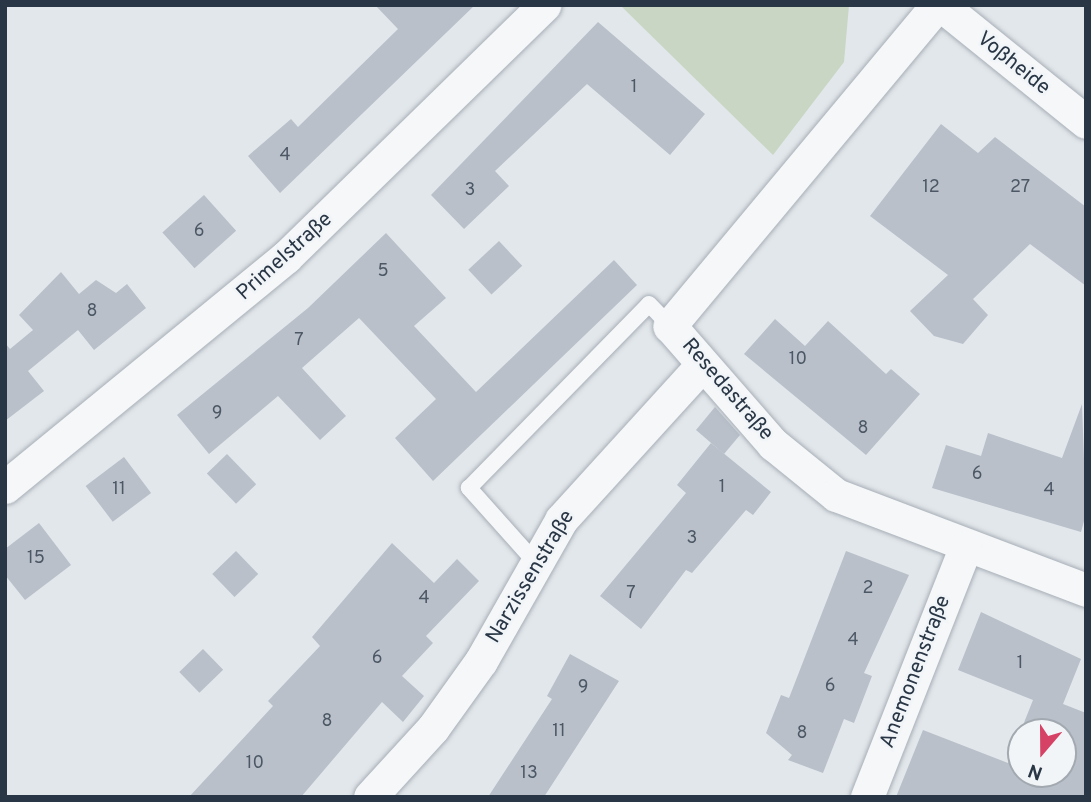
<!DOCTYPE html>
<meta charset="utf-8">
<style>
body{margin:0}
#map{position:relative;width:1091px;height:802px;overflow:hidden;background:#e2e7eb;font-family:Overpass,sans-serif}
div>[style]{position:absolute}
.green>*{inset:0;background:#c9d6c3}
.building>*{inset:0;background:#b9c0ca;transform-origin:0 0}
.roads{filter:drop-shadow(0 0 2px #a7aeb6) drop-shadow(0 0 2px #a7aeb6)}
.lane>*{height:16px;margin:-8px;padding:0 8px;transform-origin:8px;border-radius:8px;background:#f5f7f9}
.street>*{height:33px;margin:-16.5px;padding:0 16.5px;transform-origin:16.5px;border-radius:16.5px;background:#f5f7f9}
span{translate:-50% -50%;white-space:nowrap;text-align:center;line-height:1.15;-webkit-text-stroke:5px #f2f5f8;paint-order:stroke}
.number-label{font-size:18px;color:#4d5866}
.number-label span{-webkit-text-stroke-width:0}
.street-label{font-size:21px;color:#293645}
.frame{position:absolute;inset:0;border:7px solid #293645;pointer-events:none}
.north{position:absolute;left:1007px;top:718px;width:70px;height:70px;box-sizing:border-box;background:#f2f5f8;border:2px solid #a2a9b0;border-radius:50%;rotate:200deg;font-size:19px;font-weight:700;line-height:28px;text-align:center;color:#293645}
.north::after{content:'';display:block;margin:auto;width:24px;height:32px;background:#d64265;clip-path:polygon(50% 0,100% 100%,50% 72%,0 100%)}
</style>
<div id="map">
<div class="green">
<i style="clip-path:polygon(620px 5px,849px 5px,844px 62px,773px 155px)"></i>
</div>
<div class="building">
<i style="clip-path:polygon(375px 5px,475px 5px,280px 193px,248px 156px,291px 119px,298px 127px,398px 29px)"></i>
<i style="clip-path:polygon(598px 22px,705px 114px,670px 155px,587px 84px,495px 171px,509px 186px,464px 229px,431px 195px)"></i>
<i style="clip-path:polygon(941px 124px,978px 153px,995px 137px,1086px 207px,1086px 286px,1030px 244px,973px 299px,988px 315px,963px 344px,934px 336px,910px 311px,948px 275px,870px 216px)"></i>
<i style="left:204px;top:195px;width:48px;height:56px;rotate:48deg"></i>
<i style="clip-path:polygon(386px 233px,446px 298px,414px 326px,476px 392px,614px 260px,637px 285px,433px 481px,395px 438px,436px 399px,359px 318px,302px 368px,346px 416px,320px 440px,278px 396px,209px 454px,177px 415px,308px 308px)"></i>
<i style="left:499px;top:241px;width:34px;height:42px;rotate:47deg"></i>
<i style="clip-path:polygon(61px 272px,79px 294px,96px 280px,116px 293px,127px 284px,146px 308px,94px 350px,78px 330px,28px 371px,44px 391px,5px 421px,5px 343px,10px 349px,33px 330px,19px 315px)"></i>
<i style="clip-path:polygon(775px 319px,805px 346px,828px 321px,886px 374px,891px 369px,920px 394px,866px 455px,744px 354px)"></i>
<i style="clip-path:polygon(1082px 404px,1086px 514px,1081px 532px,932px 488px,946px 445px,981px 456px,988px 433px,1062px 458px)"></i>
<i style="clip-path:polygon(715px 407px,740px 435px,724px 454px,696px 430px)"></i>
<i style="clip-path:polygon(711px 443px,771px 492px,753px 515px,746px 510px,692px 573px,686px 570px,641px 629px,600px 596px,686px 493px,677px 485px)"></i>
<i style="left:227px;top:454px;width:42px;height:28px;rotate:46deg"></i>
<i style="left:124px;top:457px;width:45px;height:48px;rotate:53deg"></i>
<i style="clip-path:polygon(39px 523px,71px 565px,25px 600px,5px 575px,5px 549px)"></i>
<i style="clip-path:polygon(392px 543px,434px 583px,457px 559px,479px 581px,426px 636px,433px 643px,402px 676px,424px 696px,403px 722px,382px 702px,301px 797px,189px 797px,273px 706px,268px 701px,320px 646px,312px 637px)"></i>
<i style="left:236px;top:551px;width:32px;height:33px;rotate:46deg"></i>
<i style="clip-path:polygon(846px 551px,909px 575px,864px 673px,872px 676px,854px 723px,844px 719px,823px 773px,788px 760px,792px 755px,766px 733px,781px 695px,789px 698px)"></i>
<i style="clip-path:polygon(evenodd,981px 612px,1081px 659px,1063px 704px,1086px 713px,1086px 797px,896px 797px,923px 730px,1008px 763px,1033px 700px,958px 670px,981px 612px,1021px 732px,1063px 732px,1063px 774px,1021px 774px,1021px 732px)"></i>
<i style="left:203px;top:649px;width:29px;height:33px;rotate:46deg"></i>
<i style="clip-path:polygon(570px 654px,619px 681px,544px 797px,488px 797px,552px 699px,547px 696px)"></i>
</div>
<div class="roads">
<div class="lane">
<i style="left:536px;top:563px;width:101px;rotate:-131.8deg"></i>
<i style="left:469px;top:488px;width:257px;rotate:-45.6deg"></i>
<i style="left:649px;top:304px;width:30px;rotate:46deg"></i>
</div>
<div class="street">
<i style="left:937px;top:5px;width:418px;rotate:129.8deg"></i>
<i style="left:670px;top:326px;width:157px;rotate:48.9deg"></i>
<i style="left:773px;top:444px;width:81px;rotate:39deg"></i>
<i style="left:836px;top:495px;width:267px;rotate:20.8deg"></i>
<i style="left:941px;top:5px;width:186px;rotate:38.9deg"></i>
<i style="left:5px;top:487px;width:363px;rotate:-39.3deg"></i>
<i style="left:286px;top:257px;width:361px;rotate:-44.3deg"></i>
<i style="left:370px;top:797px;width:93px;rotate:-47.6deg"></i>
<i style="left:433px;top:728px;width:82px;rotate:-54.4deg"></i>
<i style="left:481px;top:661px;width:162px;rotate:-60.4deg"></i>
<i style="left:561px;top:520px;width:210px;rotate:-47.7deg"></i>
<i style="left:867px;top:797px;width:268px;rotate:-68.5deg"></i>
</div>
</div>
<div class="number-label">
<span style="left:634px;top:88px">1</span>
<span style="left:285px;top:156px">4</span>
<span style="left:931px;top:188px">12</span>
<span style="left:1020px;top:188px">27</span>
<span style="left:470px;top:191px">3</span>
<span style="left:199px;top:232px">6</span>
<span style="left:383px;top:272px">5</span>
<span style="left:92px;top:312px">8</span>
<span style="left:299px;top:341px">7</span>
<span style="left:798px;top:360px">10</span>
<span style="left:217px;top:414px">9</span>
<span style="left:863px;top:429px">8</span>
<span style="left:977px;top:475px">6</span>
<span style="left:722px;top:488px">1</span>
<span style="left:119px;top:490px">11</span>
<span style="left:1049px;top:491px">4</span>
<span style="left:692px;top:539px">3</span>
<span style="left:36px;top:559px">15</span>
<span style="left:868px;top:589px">2</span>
<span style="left:631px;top:594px">7</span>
<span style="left:424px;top:599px">4</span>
<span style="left:853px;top:641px">4</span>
<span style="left:377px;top:659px">6</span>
<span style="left:1020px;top:664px">1</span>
<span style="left:830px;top:687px">6</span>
<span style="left:583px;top:688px">9</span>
<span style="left:327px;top:722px">8</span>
<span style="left:559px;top:732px">11</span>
<span style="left:802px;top:734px">8</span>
<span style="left:255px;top:764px">10</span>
<span style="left:529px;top:774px">13</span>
</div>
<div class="street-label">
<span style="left:1013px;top:64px;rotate:39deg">Voßheide</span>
<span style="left:285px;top:257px;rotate:-42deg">Primelstraße</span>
<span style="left:727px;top:390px;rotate:49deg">Resedastraße</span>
<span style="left:531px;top:577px;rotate:-59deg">Narzissenstraße</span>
<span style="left:916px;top:672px;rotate:-69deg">Anemonenstraße</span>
</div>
<div class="frame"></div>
<div class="north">N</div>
</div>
